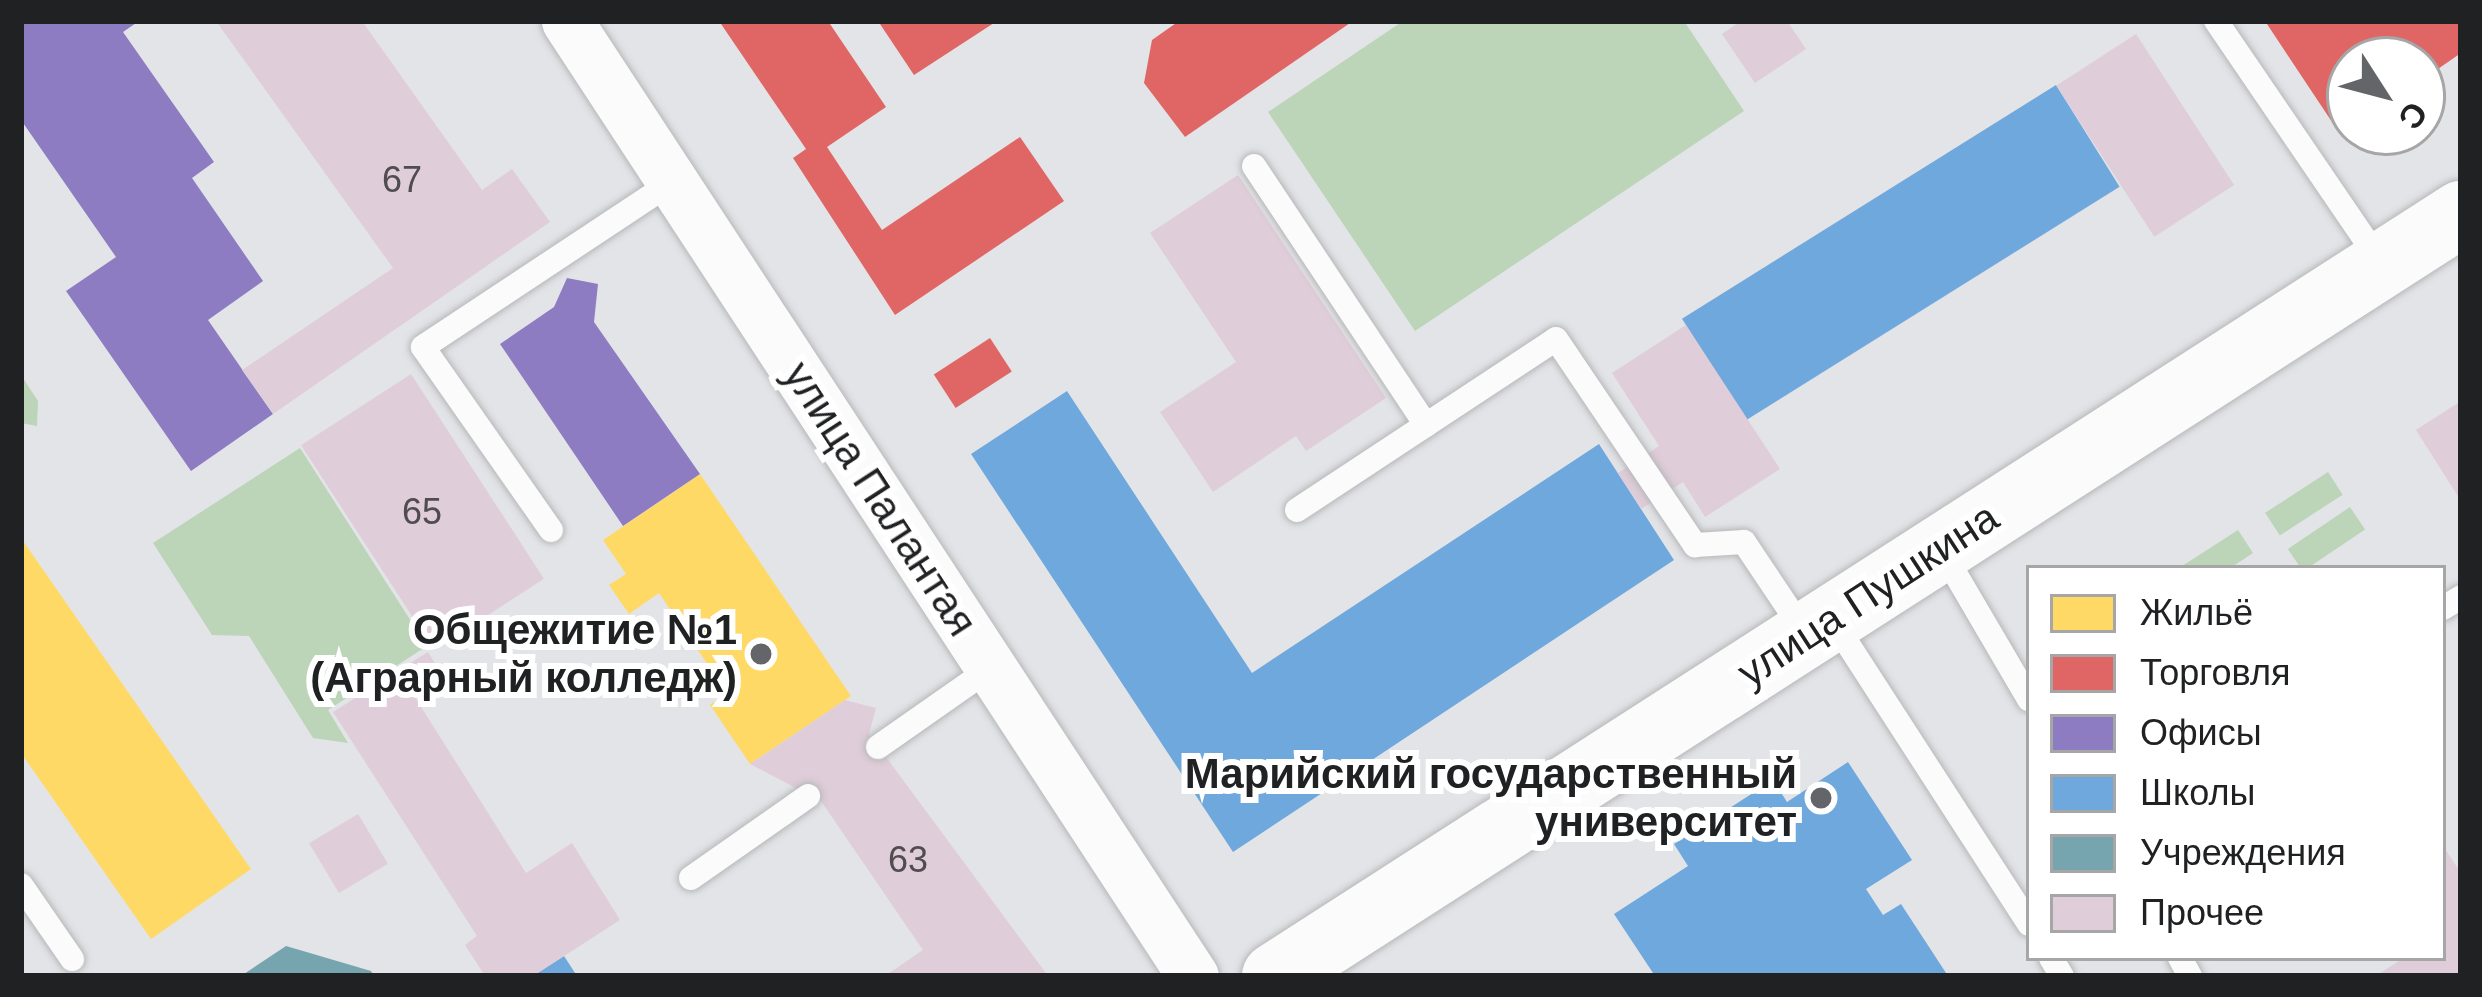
<!DOCTYPE html>
<meta charset="utf-8">
<style>
body{margin:0}
#map{position:relative;width:2482px;height:997px;overflow:hidden;background:#e3e4e7;font-family:Helvetica,sans-serif}
div>[style]{position:absolute}
.green>*{inset:0;background:#bcd4b8;transform-origin:0 0}
.homes>*{inset:0;background:#ffd966}
.shops>*{inset:0;background:#e06666;transform-origin:0 0}
.offices>*{inset:0;background:#8e7cc3}
.schools>*{inset:0;background:#6fa8dc;transform-origin:0 0}
.public>*{inset:0;background:#76a5af}
.building>*{inset:0;background:#dfcdd9;transform-origin:0 0}
.roads{filter:drop-shadow(0 0 3px #b7b8ba) drop-shadow(0 0 3px #b7b8ba)}
.lane>*{height:24px;margin:-12px;padding:0 12px;transform-origin:12px;border-radius:12px;background:#fbfbfb}
.street>*{height:51px;margin:-25.5px;padding:0 25.5px;transform-origin:25.5px;border-radius:25.5px;background:#fbfbfb}
.secondary>*{height:66px;margin:-33px;padding:0 33px;transform-origin:33px;border-radius:33px;background:#fbfbfb}
.dots>*{width:33px;height:33px;translate:-50% -50%;box-sizing:border-box;border:6px solid #fff;border-radius:50%}
span{translate:-50% -50%;white-space:nowrap;text-align:center;line-height:1.15;-webkit-text-stroke:12px #fff;paint-order:stroke}
.number-label{font-size:36px;color:#504c50}
.number-label span{-webkit-text-stroke-width:0}
.street-label{font-size:42px;color:#202123}
.poi-label{font-size:42px;color:#202123;font-weight:700}
.right{translate:-100% -50%;text-align:right}
.frame{position:absolute;inset:0;border:24px solid #202123;pointer-events:none}
.legend{position:absolute;left:2026px;top:565px;width:420px;height:396px;box-sizing:border-box;background:#fff;border:3px solid #a6a6a7;margin:0;padding:15px 21px;list-style:none;font-size:36px;color:#202123}
.legend li{display:flex;align-items:center;gap:24px;height:60px}
.legend b{width:60px;border:3px solid #a6a6a7}
.north{position:absolute;left:2326px;top:36px;width:120px;height:120px;box-sizing:border-box;background:#fff;border:3px solid #a6a6a7;border-radius:50%;rotate:126deg;font-size:33px;font-weight:700;line-height:48px;text-align:center;color:#202123}
.north::after{content:'';display:block;margin:auto;width:42px;height:54px;background:#646568;clip-path:polygon(50% 0,100% 100%,50% 72%,0 100%)}
</style>
<div id="map">
<div class="green">
<i style="clip-path:polygon(1403px 21px,1684px 21px,1744px 111px,1415px 331px,1268px 112px)"></i>
<i style="clip-path:polygon(21px 375px,38px 401px,37px 426px,21px 423px)"></i>
<i style="clip-path:polygon(300px 448px,427px 646px,328px 710px,348px 743px,313px 738px,249px 636px,212px 635px,153px 543px)"></i>
<i style="left:2328px;top:472px;width:27px;height:75px;rotate:57deg"></i>
<i style="left:2350px;top:507px;width:27px;height:75px;rotate:56deg"></i>
<i style="clip-path:polygon(2238px 530px,2253px 553px,2230px 568px,2179px 568px)"></i>
</div>
<div class="homes">
<i style="clip-path:polygon(700px 474px,851px 696px,750px 764px,710px 705px,727px 693px,659px 593px,629px 614px,609px 585px,626px 574px,603px 540px)"></i>
<i style="clip-path:polygon(21px 538px,251px 869px,151px 939px,21px 753px)"></i>
</div>
<div class="shops">
<i style="clip-path:polygon(719px 21px,828px 21px,886px 107px,827px 147px,882px 230px,1020px 137px,1064px 201px,895px 315px,793px 158px,806px 149px)"></i>
<i style="clip-path:polygon(878px 21px,997px 21px,914px 75px)"></i>
<i style="clip-path:polygon(1179px 21px,1353px 21px,1185px 137px,1144px 83px,1152px 40px)"></i>
<i style="clip-path:polygon(2265px 21px,2461px 21px,2461px 53px,2422px 80px,2422px 60px,2350px 60px,2350px 128px,2340px 134px)"></i>
<i style="left:990px;top:338px;width:40px;height:67px;rotate:57deg"></i>
</div>
<div class="offices">
<i style="clip-path:polygon(21px 21px,139px 21px,123px 32px,214px 162px,192px 178px,263px 281px,208px 320px,273px 414px,191px 471px,66px 291px,116px 257px,21px 120px)"></i>
<i style="clip-path:polygon(567px 278px,598px 284px,594px 322px,700px 474px,623px 526px,500px 344px,554px 307px)"></i>
</div>
<div class="schools">
<i style="left:2056px;top:85px;width:120px;height:441px;rotate:58deg"></i>
<i style="clip-path:polygon(1067px 391px,1252px 673px,1599px 444px,1674px 560px,1233px 852px,971px 454px)"></i>
<i style="clip-path:polygon(1848px 762px,1912px 860px,1866px 889px,1883px 915px,1901px 904px,1948px 976px,1655px 976px,1614px 914px,1688px 866px,1674px 844px,1773px 780px,1787px 802px)"></i>
<i style="clip-path:polygon(564px 956px,577px 976px,533px 976px)"></i>
</div>
<div class="public">
<i style="clip-path:polygon(286px 946px,371px 971px,374px 976px,241px 976px)"></i>
</div>
<div class="building">
<i style="clip-path:polygon(216px 21px,362px 21px,482px 190px,512px 169px,550px 222px,273px 414px,242px 370px,393px 268px)"></i>
<i style="clip-path:polygon(1741px 21px,1787px 21px,1806px 49px,1755px 83px,1722px 34px)"></i>
<i style="left:2136px;top:34px;width:180px;height:95px;rotate:57deg"></i>
<i style="clip-path:polygon(1238px 175px,1386px 398px,1306px 451px,1296px 436px,1213px 492px,1160px 412px,1236px 362px,1150px 233px)"></i>
<i style="clip-path:polygon(1686px 325px,1780px 469px,1705px 517px,1683px 482px,1641px 509px,1618px 473px,1659px 446px,1612px 373px)"></i>
<i style="left:411px;top:374px;width:244px;height:131px;rotate:57deg"></i>
<i style="clip-path:polygon(2461px 401px,2461px 501px,2416px 430px)"></i>
<i style="clip-path:polygon(428px 652px,445px 680px,416px 699px,526px 873px,572px 843px,620px 920px,533px 976px,485px 976px,465px 945px,477px 936px,333px 712px)"></i>
<i style="clip-path:polygon(845px 700px,876px 708px,869px 734px,1048px 976px,885px 976px,923px 950px,821px 801px,750px 764px)"></i>
<i style="left:358px;top:814px;width:58px;height:57px;rotate:59deg"></i>
<i style="clip-path:polygon(2443px 846px,2461px 873px,2461px 976px,2376px 976px,2403px 958px,2443px 958px)"></i>
</div>
<div class="roads">
<div class="lane">
<i style="left:2216px;top:21px;width:293px;rotate:55.7deg"></i>
<i style="left:1254px;top:166px;width:311px;rotate:56.4deg"></i>
<i style="left:1297px;top:510px;width:310px;rotate:-33.4deg"></i>
<i style="left:1556px;top:339px;width:249px;rotate:56deg"></i>
<i style="left:1695px;top:545px;width:49px;rotate:-3.5deg"></i>
<i style="left:1744px;top:542px;width:110px;rotate:56.2deg"></i>
<i style="left:551px;top:530px;width:223px;rotate:-125deg"></i>
<i style="left:423px;top:347px;width:299px;rotate:-33.5deg"></i>
<i style="left:1942px;top:551px;width:172px;rotate:59.6deg"></i>
<i style="left:2443px;top:608px;width:21px;rotate:-31deg"></i>
<i style="left:1833px;top:621px;width:361px;rotate:57.1deg"></i>
<i style="left:878px;top:747px;width:138px;rotate:-35deg"></i>
<i style="left:691px;top:878px;width:143px;rotate:-35deg"></i>
<i style="left:21px;top:885px;width:90px;rotate:55.4deg"></i>
<i style="left:2051px;top:958px;width:21px;rotate:59deg"></i>
<i style="left:2180px;top:958px;width:21px;rotate:61deg"></i>
</div>
<div class="street">
<i style="left:567px;top:21px;width:1142px;rotate:56.76deg"></i>
</div>
<div class="secondary">
<i style="left:1275px;top:976px;width:1410px;rotate:-32.72deg"></i>
</div>
</div>
<div class="dots">
<i style="left:761px;top:654px;background:#646568"></i>
<i style="left:1821px;top:798px;background:#646568"></i>
</div>
<div class="number-label">
<span style="left:402px;top:180px">67</span>
<span style="left:422px;top:512px">65</span>
<span style="left:908px;top:860px">63</span>
</div>
<div class="street-label">
<span style="left:880px;top:499px;rotate:57deg">улица Палантая</span>
<span style="left:1868px;top:595px;rotate:-33deg">улица Пушкина</span>
</div>
<div class="poi-label">
<span class="right" style="left:737px;top:654px">Общежитие №1<br>(Аграрный колледж)</span>
<span class="right" style="left:1797px;top:798px">Марийский государственный<br>университет</span>
</div>
<div class="frame"></div>
<ul class="legend">
<li><b style="height:33px;background:#ffd966"></b>Жильё</li>
<li><b style="height:33px;background:#e06666"></b>Торговля</li>
<li><b style="height:33px;background:#8e7cc3"></b>Офисы</li>
<li><b style="height:33px;background:#6fa8dc"></b>Школы</li>
<li><b style="height:33px;background:#76a5af"></b>Учреждения</li>
<li><b style="height:33px;background:#dfcdd9"></b>Прочее</li>
</ul>
<div class="north">С</div>
</div>
